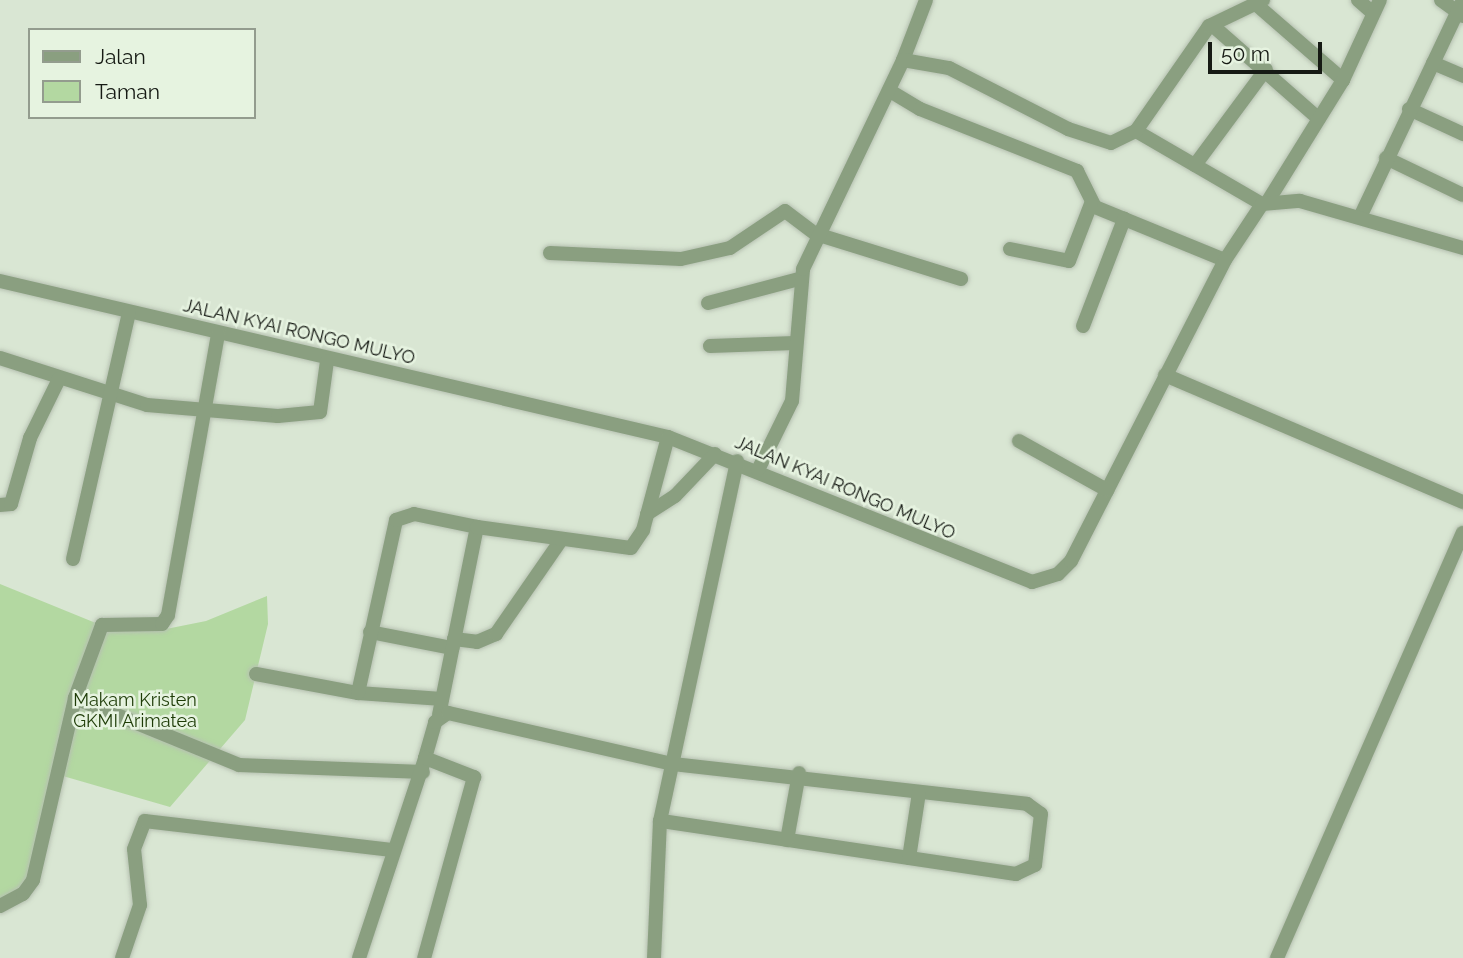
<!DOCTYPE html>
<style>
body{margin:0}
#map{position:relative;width:1463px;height:958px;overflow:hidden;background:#d9e6d3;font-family:Raleway,sans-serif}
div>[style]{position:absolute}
.green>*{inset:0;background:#b3d8a1}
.roads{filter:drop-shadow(0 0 2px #b6c1b1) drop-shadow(0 0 2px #b6c1b1)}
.minor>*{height:14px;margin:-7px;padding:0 7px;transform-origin:7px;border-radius:7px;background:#8a9f80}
span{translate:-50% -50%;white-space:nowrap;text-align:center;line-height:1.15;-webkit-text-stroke:5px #e6f3e0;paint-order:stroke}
.street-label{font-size:18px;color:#161a14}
.park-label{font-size:18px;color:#1d3b06}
.legend{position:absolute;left:28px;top:28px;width:228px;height:91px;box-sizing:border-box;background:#e6f3e0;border:2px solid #939c8e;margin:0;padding:9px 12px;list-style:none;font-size:21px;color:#161a14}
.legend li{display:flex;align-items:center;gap:14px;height:35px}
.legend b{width:35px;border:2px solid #939c8e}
.scale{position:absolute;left:1208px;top:42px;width:114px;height:32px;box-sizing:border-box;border:4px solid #161a14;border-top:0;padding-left:9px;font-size:21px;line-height:24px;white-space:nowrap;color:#161a14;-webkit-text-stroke:5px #e6f3e0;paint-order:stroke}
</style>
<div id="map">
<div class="green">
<i style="clip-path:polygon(0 584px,108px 628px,161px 630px,206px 621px,267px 596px,268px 624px,245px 720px,170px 807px,56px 774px,31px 880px,0 905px)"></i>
</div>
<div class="roads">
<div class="minor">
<i style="left:1358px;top:0;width:20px;rotate:41deg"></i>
<i style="left:1441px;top:0;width:27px;rotate:36deg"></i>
<i style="left:1258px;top:6px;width:113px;rotate:41deg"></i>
<i style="left:1212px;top:25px;width:142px;rotate:41.3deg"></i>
<i style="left:903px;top:60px;width:64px;rotate:-69deg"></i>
<i style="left:1433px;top:63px;width:33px;rotate:23deg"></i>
<i style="left:890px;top:91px;width:35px;rotate:31deg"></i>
<i style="left:920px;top:109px;width:169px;rotate:21.5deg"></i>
<i style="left:1077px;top:171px;width:40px;rotate:63.4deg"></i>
<i style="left:1095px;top:207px;width:140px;rotate:22.2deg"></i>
<i style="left:1409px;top:109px;width:60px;rotate:24.8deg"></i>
<i style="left:1136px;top:131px;width:146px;rotate:30.1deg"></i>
<i style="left:1386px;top:158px;width:85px;rotate:25.7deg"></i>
<i style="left:1195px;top:165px;width:119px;rotate:-53.5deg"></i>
<i style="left:1268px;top:201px;width:142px;rotate:-58.2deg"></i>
<i style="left:1343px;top:80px;width:88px;rotate:-65.2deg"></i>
<i style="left:1361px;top:215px;width:238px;rotate:-64.6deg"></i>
<i style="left:1010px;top:249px;width:60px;rotate:11.5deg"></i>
<i style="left:1069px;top:261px;width:61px;rotate:-68.9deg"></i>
<i style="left:550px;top:253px;width:131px;rotate:2.6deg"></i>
<i style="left:681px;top:259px;width:50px;rotate:-12.7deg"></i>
<i style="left:730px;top:248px;width:66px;rotate:-33.9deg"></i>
<i style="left:785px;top:211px;width:39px;rotate:37deg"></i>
<i style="left:816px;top:234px;width:152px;rotate:17.2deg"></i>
<i style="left:0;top:281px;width:686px;rotate:13.14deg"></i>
<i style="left:668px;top:437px;width:392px;rotate:21.7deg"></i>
<i style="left:1032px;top:582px;width:27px;rotate:-17deg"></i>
<i style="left:1058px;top:574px;width:18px;rotate:-45deg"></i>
<i style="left:1071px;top:561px;width:338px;rotate:-62.9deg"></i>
<i style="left:1225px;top:260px;width:67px;rotate:-56.5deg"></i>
<i style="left:1262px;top:204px;width:38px;rotate:-5deg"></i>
<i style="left:1300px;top:201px;width:170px;rotate:16.1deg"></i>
<i style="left:708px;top:303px;width:94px;rotate:-14.8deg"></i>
<i style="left:1083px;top:326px;width:115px;rotate:-69deg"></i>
<i style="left:710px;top:346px;width:85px;rotate:-2deg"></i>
<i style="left:0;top:358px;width:154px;rotate:17.7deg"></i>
<i style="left:147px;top:405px;width:131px;rotate:4.8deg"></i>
<i style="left:278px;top:416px;width:42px;rotate:-5.4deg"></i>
<i style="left:320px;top:412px;width:51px;rotate:-82.2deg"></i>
<i style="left:1165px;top:375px;width:324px;rotate:23.1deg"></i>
<i style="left:1019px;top:441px;width:101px;rotate:29.1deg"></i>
<i style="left:758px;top:470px;width:77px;rotate:-63.8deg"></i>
<i style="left:792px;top:401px;width:132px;rotate:-85.2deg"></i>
<i style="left:803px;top:269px;width:232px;rotate:-64.4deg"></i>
<i style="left:903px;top:60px;width:47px;rotate:9.9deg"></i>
<i style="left:949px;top:68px;width:134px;rotate:27.1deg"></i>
<i style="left:1068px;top:129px;width:45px;rotate:18deg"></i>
<i style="left:1111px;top:143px;width:28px;rotate:-26deg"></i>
<i style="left:1136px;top:131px;width:128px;rotate:-55.2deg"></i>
<i style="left:1209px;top:26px;width:60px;rotate:-25.7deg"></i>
<i style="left:0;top:505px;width:11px;rotate:-5deg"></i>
<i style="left:11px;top:504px;width:69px;rotate:-73.9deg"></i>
<i style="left:30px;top:438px;width:66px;rotate:-63.8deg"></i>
<i style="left:647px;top:514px;width:33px;rotate:-33deg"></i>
<i style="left:675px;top:496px;width:58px;rotate:-46.4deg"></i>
<i style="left:73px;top:559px;width:253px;rotate:-77.2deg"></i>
<i style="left:370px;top:632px;width:84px;rotate:11deg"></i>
<i style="left:454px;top:639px;width:23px;rotate:7deg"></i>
<i style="left:477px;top:642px;width:21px;rotate:-23deg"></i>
<i style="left:496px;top:634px;width:114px;rotate:-55.3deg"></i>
<i style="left:256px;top:674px;width:104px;rotate:10.6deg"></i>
<i style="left:75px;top:698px;width:177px;rotate:22.2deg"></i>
<i style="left:239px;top:765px;width:184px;rotate:2.2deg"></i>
<i style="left:442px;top:699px;width:84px;rotate:-175.9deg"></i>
<i style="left:358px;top:693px;width:177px;rotate:-77.6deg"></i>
<i style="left:396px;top:520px;width:19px;rotate:-18deg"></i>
<i style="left:414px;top:514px;width:64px;rotate:11.7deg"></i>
<i style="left:439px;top:715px;width:192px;rotate:-78.6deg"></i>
<i style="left:477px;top:527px;width:155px;rotate:7.8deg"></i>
<i style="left:631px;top:548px;width:22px;rotate:-56deg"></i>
<i style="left:643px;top:530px;width:96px;rotate:-75deg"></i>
<i style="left:425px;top:758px;width:37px;rotate:-74deg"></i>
<i style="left:435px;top:722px;width:16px;rotate:-35deg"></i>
<i style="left:448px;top:713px;width:231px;rotate:12.8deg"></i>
<i style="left:673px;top:764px;width:356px;rotate:6.4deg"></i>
<i style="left:1027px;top:804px;width:17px;rotate:36deg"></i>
<i style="left:1041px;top:814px;width:51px;rotate:96.7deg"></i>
<i style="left:1035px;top:865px;width:21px;rotate:155deg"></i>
<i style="left:1016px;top:874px;width:360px;rotate:-171.5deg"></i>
<i style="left:787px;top:840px;width:68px;rotate:-79.8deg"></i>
<i style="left:909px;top:858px;width:66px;rotate:-81.3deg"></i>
<i style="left:0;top:906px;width:26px;rotate:-28deg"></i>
<i style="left:23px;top:894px;width:17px;rotate:-54deg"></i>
<i style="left:33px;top:880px;width:187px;rotate:-77deg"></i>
<i style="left:75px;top:698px;width:78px;rotate:-69.7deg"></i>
<i style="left:102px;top:625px;width:60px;rotate:-1deg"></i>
<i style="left:162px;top:624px;width:11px;rotate:-56deg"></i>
<i style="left:168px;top:615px;width:286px;rotate:-79.9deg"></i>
<i style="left:122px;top:958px;width:56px;rotate:-71.2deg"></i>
<i style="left:140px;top:905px;width:56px;rotate:-96.1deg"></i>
<i style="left:134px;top:849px;width:30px;rotate:-69deg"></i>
<i style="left:145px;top:821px;width:248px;rotate:6.7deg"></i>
<i style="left:359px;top:958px;width:211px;rotate:-71.7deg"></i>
<i style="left:425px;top:758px;width:53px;rotate:21.2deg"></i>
<i style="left:474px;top:777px;width:188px;rotate:105.4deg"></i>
<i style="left:654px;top:958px;width:137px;rotate:-87.5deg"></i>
<i style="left:660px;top:821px;width:368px;rotate:-77.9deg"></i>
<i style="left:1277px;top:958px;width:464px;rotate:-66.4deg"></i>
</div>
</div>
<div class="street-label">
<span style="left:299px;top:332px;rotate:13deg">JALAN KYAI RONGO MULYO</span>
<span style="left:845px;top:488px;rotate:23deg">JALAN KYAI RONGO MULYO</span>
</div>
<div class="park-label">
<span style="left:135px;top:711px">Makam Kristen<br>GKMI Arimatea</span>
</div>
<ul class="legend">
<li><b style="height:9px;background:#8a9f80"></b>Jalan</li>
<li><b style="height:19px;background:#b3d8a1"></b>Taman</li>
</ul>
<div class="scale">50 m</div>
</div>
